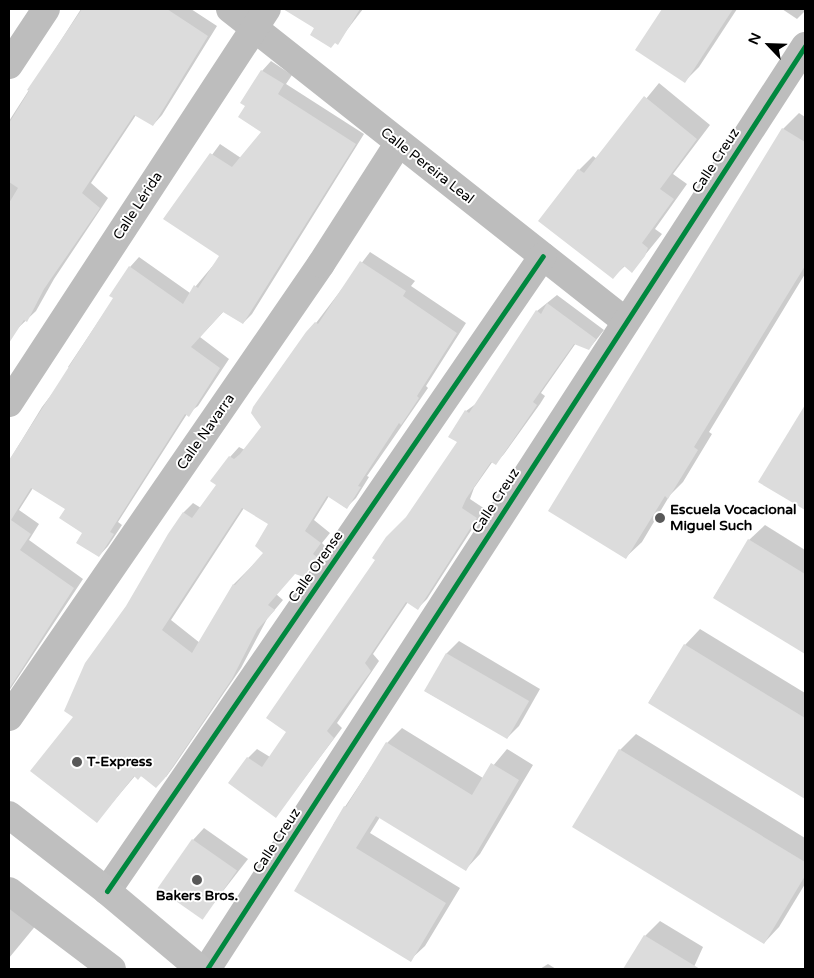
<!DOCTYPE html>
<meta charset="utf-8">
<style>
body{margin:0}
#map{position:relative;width:814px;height:978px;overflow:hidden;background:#fff;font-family:"Varela Round",sans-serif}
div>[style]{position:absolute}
.shadow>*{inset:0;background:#0003}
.building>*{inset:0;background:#dcdcdc;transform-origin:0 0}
.street>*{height:28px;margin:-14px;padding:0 14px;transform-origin:14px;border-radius:14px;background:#bdbdbd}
.secondary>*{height:28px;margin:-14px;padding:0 14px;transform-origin:14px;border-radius:14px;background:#bfbfbf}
.cycleway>*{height:5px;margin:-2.5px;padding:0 2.5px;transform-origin:2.5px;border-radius:2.5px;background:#00873e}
.dots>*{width:14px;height:14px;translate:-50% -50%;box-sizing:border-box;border:2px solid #fff;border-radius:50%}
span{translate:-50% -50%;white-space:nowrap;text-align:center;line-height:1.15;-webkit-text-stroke:4px #fff;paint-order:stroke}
.street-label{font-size:14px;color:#000}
.poi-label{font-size:14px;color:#000;font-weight:700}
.left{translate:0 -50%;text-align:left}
.frame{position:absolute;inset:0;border:10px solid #000;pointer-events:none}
.north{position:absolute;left:744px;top:20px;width:50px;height:50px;-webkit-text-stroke:4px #fff;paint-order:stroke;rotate:294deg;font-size:14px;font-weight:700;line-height:20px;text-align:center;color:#000}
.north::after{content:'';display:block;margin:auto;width:18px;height:22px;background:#000;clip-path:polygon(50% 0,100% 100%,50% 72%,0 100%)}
</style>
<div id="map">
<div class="shadow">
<i style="clip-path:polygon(81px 9px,191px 9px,217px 26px,162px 115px,153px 125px,136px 115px,91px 183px,108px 198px,54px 279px,36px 311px,16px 330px,9px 326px,9px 121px)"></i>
<i style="clip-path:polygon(306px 9px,363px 9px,337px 43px,300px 18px)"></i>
<i style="clip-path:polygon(664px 9px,737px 9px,699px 67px,685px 81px,637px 50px)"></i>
<i style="clip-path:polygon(782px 9px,805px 9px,805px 11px,797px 19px)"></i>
<i style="clip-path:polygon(271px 61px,292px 75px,286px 84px,364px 134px,252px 314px,243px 323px,224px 311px,200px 337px,229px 359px,198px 406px,187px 414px,118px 522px,122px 525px,108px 546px,99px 556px,66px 508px,33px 488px,19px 510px,39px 524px,29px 540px,83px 579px,9px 691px,9px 461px,42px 407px,71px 369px,68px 367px,114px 298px,130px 267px,139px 257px,190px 293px,221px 256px,165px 219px,220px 144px,241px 158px,263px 131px,262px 71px)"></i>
<i style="clip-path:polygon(659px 83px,710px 125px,673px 174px,687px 184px,655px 229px,662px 234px,632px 271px,625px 266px,613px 277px,579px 170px,593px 156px,597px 159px)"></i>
<i style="clip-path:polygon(799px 113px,805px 117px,805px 274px,709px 432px,712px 434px,683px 482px,670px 495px,642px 542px,626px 557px,783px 129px)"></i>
<i style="clip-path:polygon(evenodd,370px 252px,415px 281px,411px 286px,466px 323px,426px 386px,428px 388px,367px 476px,369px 477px,356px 498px,346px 508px,329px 496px,314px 520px,330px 533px,322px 543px,326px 547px,303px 576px,295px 572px,276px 594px,283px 600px,267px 619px,241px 668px,174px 766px,166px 777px,135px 776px,96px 822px,75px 717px,127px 606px,184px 512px,193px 503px,201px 508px,218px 485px,230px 457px,239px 447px,245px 450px,262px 427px,316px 323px,370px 252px,244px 508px,270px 524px,265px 553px,234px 584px,200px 643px,171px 620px,244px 508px)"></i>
<i style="clip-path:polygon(557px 295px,604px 330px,589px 349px,576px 343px,541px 393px,545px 396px,540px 404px,504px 454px,496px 463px,493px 461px,474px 488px,470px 499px,485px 509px,427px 599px,418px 608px,408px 602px,373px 654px,379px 661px,337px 723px,342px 728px,276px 816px,248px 758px,257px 749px,270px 757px,288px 732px,411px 514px,459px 442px,466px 411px,477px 403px,537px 311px)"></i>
<i style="clip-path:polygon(805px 407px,805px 508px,760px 481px)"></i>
<i style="clip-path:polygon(765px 525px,805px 550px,805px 653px,714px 597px,749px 540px)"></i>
<i style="clip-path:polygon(700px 629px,805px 693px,805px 798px,649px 702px,685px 645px)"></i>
<i style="clip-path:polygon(459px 641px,540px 689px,519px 726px,507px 738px,425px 691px,447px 653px)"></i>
<i style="clip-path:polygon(402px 728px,483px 778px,507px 749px,533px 765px,480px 854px,466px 869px,380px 817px,370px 833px,460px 888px,425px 946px,410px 960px,333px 825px,387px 743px)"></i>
<i style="clip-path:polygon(636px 734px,805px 838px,805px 884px,779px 927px,764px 943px,574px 827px,620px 750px)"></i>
<i style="clip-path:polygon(204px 828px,248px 859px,202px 918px,193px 840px)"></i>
<i style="clip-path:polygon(9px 893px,42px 918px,9px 958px)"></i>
<i style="clip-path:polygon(660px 921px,703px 947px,693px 969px,624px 969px,645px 936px)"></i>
<i style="clip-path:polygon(548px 964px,556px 969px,540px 969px)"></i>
</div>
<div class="building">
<i style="clip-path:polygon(82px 9px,167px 9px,208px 36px,153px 126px,134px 115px,82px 193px,100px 208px,44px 289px,27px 322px,24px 320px,9px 343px,9px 203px,18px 188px,9px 182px,9px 123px,29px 91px,27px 90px)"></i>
<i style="clip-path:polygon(283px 9px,360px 9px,338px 45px,335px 43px,331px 48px,310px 35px,314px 28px)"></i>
<i style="clip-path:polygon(662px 9px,733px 9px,685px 83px,635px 50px)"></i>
<i style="clip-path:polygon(261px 70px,284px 84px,278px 94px,356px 144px,243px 324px,223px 312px,191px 347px,220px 368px,189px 417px,185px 414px,110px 532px,114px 534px,99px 557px,76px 543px,82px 533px,59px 518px,65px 509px,31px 488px,11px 520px,31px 534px,20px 550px,74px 588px,9px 689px,9px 460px,113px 298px,109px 296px,129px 266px,183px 304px,194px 285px,198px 288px,219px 256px,163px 219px,210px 153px,232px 167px,261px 132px,238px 117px,245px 106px,240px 103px)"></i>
<i style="clip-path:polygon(644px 96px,697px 139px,660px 189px,674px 199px,642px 243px,648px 248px,645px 256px,632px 273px,624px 266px,613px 279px,538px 221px,578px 169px,584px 173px)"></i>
<i style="clip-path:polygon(782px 128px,805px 142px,805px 266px,694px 447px,698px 450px,668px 499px,665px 496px,626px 559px,548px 511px)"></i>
<i style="clip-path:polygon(evenodd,360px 261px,406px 291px,403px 296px,457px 333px,417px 396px,419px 398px,401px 425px,399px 423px,358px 486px,361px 487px,347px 509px,327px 496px,305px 531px,321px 543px,313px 554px,317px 557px,304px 577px,295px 574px,268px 605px,275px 610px,257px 630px,232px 679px,165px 778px,156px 788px,141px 776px,138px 780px,134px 776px,97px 823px,30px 771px,73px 717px,64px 711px,85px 663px,126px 606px,168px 534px,183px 512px,192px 518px,216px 485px,210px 481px,229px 456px,234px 459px,240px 454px,261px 427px,251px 413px,253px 407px,306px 332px,315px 322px,318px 324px,360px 261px,242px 508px,268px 524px,255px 546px,263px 553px,235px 585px,233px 584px,192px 653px,162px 630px,242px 508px)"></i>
<i style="clip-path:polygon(547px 303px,596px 339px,589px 350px,574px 344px,533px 402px,537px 405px,531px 414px,496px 465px,491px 462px,466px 499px,462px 508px,477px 518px,418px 610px,406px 602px,365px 663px,371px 671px,327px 731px,334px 738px,276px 818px,228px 783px,247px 757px,262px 767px,286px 732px,266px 718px,375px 560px,372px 558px,386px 537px,406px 517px,457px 442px,448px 437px,465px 410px,469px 413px,536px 310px,541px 314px)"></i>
<i style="clip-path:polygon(805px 405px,805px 510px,758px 482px)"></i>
<i style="clip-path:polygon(748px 539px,805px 574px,805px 654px,713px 598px)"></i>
<i style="clip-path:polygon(684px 644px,805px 718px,805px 799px,648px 703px)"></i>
<i style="left:446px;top:653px;width:96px;height:44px;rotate:30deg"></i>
<i style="clip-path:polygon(386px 742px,472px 795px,491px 763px,519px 780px,466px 871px,376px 816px,356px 848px,446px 903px,411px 962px,294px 891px,344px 806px,346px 807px)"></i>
<i style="clip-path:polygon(619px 749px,805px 862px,805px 876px,764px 944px,572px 827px)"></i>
<i style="left:192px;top:839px;width:55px;height:60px;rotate:35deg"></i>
<i style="clip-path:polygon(644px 935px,700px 969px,623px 969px)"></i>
</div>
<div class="street">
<i style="left:230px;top:9px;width:503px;rotate:38.3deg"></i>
<i style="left:9px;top:65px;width:67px;rotate:-56.5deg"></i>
<i style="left:9px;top:403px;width:471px;rotate:-56.8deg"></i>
<i style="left:9px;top:717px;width:550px;rotate:-55.44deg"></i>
<i style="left:321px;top:264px;width:143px;rotate:-57.3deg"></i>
<i style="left:107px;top:891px;width:770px;rotate:-55.53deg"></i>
<i style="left:207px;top:969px;width:1100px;rotate:-57.06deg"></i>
</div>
<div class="secondary">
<i style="left:9px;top:815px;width:124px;rotate:37.8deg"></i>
<i style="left:107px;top:891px;width:121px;rotate:40deg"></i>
<i style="left:9px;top:891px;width:129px;rotate:37.1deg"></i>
</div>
<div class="cycleway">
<i style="left:107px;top:891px;width:770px;rotate:-55.53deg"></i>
<i style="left:207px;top:969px;width:1100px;rotate:-57.06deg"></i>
</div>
<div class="dots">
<i style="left:660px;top:518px;background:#595959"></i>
<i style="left:77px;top:762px;background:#595959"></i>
<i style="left:197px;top:880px;background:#595959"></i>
</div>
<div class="street-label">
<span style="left:716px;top:161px;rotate:-57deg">Calle Creuz</span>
<span style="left:427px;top:166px;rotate:38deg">Calle Pereira Leal</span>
<span style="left:138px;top:206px;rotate:-57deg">Calle Lérida</span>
<span style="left:206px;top:432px;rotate:-55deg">Calle Navarra</span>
<span style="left:496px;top:501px;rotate:-57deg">Calle Creuz</span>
<span style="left:316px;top:567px;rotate:-55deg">Calle Orense</span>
<span style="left:277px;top:841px;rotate:-57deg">Calle Creuz</span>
</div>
<div class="poi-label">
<span class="left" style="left:670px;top:518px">Escuela Vocacional<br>Miguel Such</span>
<span class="left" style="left:87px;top:762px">T-Express</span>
<span style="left:197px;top:896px">Bakers Bros.</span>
</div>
<div class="frame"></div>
<div class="north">N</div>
</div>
